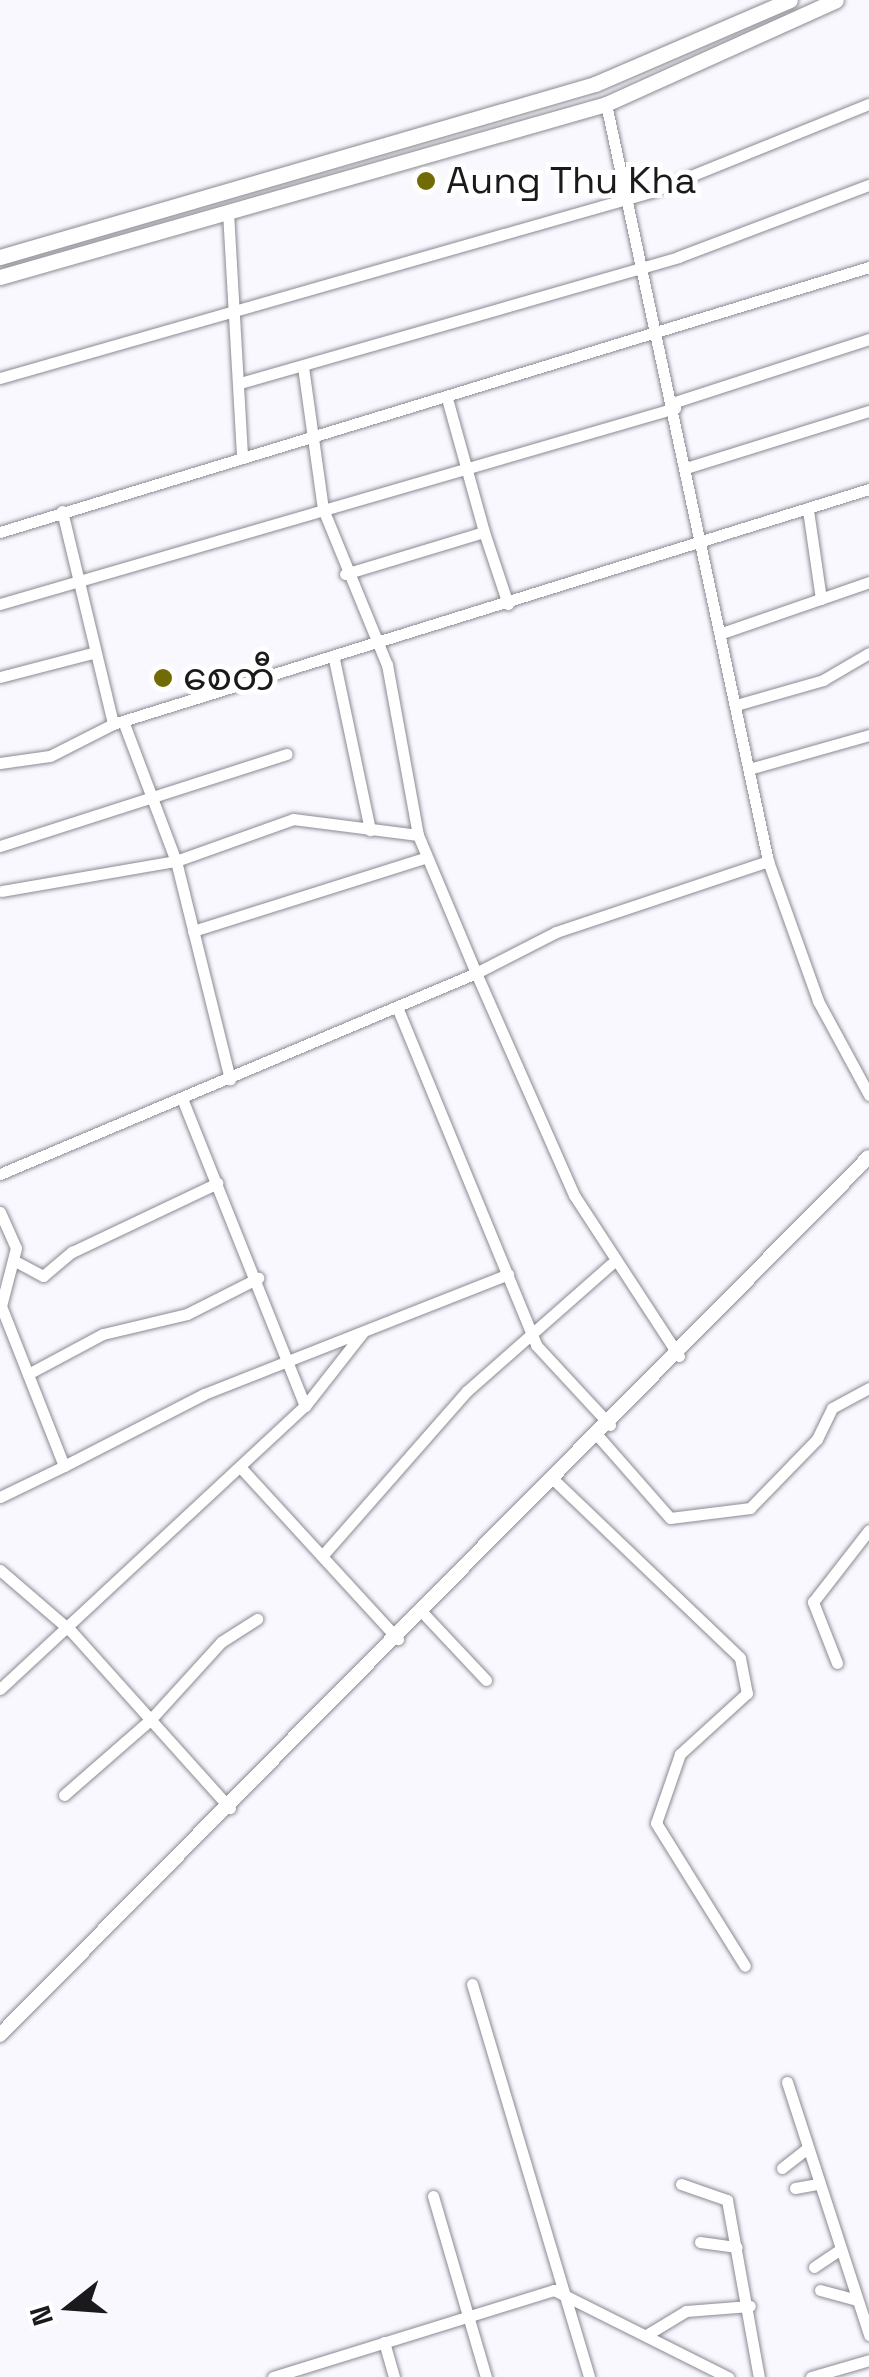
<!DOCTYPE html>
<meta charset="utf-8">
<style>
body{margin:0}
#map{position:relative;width:869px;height:2377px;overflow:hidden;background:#f9f8ff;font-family:"Space Grotesk","Noto Sans Myanmar",sans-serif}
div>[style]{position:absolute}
.roads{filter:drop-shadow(0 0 2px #8c8991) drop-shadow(0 0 2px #8c8991)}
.minor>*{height:11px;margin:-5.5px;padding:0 5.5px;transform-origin:5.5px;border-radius:5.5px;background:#fff}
.major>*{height:14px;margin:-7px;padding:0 7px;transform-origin:7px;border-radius:7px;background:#fff}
.highway>*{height:15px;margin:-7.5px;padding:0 7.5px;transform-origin:7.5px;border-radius:7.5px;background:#fff}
.dots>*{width:28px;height:28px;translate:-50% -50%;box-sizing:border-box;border:5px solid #fff;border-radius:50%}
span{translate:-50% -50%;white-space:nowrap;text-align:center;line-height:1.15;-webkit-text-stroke:10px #fff;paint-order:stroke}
.poi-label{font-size:38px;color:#1a191c}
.left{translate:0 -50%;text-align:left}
.north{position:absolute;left:20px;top:2257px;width:100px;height:100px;-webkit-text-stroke:8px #fff;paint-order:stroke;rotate:253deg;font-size:28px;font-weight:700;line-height:40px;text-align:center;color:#1a191c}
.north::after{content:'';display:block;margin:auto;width:35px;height:45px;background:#1a191c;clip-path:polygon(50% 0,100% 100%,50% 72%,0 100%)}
</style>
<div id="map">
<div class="roads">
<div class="minor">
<i style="left:606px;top:104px;width:774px;rotate:77.92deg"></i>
<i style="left:768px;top:861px;width:149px;rotate:70.3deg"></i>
<i style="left:818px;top:1001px;width:107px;rotate:61.5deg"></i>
<i style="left:228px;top:212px;width:243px;rotate:86.7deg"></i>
<i style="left:0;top:378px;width:677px;rotate:-15.95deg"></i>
<i style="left:651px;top:192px;width:235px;rotate:-22deg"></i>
<i style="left:240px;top:383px;width:456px;rotate:-16deg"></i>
<i style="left:678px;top:257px;width:204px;rotate:-20.7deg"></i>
<i style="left:448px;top:402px;width:135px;rotate:74.5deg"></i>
<i style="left:675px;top:402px;width:204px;rotate:-18deg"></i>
<i style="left:689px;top:467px;width:189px;rotate:-17.3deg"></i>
<i style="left:808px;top:510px;width:90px;rotate:81.7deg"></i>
<i style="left:62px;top:511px;width:219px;rotate:76.5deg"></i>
<i style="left:0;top:532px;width:909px;rotate:-16.96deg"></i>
<i style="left:345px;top:574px;width:145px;rotate:-16.8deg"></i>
<i style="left:484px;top:532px;width:76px;rotate:71.6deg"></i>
<i style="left:0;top:604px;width:703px;rotate:-16.19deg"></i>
<i style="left:722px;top:633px;width:156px;rotate:-19.1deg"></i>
<i style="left:334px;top:659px;width:175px;rotate:78.1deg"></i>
<i style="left:0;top:677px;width:95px;rotate:-14.6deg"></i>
<i style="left:736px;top:705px;width:91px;rotate:-16deg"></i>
<i style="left:823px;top:680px;width:53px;rotate:-30.4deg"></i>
<i style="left:123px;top:721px;width:150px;rotate:69.3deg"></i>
<i style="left:176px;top:861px;width:225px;rotate:76.1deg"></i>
<i style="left:0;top:763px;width:50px;rotate:-8deg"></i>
<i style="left:50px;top:756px;width:71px;rotate:-26.9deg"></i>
<i style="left:113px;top:724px;width:792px;rotate:-17.27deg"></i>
<i style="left:749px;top:769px;width:125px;rotate:-15.8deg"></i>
<i style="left:0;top:846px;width:301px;rotate:-17.8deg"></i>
<i style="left:2px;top:891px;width:177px;rotate:-9.8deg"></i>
<i style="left:176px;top:861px;width:124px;rotate:-19.7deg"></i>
<i style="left:293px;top:819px;width:126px;rotate:7.3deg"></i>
<i style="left:193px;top:931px;width:245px;rotate:-17.5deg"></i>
<i style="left:397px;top:1007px;width:365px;rotate:67.6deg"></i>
<i style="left:536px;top:1345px;width:109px;rotate:47.2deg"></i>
<i style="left:0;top:1174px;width:517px;rotate:-22.89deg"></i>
<i style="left:476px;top:973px;width:150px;rotate:-112.8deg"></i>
<i style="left:418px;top:835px;width:173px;rotate:-100.3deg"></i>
<i style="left:387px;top:665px;width:169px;rotate:-112.3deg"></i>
<i style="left:323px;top:509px;width:143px;rotate:-98deg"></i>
<i style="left:0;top:1212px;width:39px;rotate:66deg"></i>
<i style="left:16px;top:1248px;width:60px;rotate:104.5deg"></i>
<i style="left:1px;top:1306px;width:172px;rotate:68.5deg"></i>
<i style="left:64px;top:1466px;width:157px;rotate:-27.2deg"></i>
<i style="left:204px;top:1394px;width:327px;rotate:-21.5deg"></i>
<i style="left:15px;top:1261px;width:32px;rotate:28deg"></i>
<i style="left:43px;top:1276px;width:38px;rotate:-40deg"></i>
<i style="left:72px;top:1252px;width:161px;rotate:-25.4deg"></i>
<i style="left:679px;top:1356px;width:192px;rotate:-123.1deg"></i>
<i style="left:574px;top:1195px;width:243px;rotate:-113.8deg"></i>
<i style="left:476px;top:973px;width:90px;rotate:-27.1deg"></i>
<i style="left:556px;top:932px;width:224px;rotate:-18.5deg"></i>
<i style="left:28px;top:1374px;width:85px;rotate:-28.1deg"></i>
<i style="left:103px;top:1334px;width:86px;rotate:-13.4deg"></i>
<i style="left:187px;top:1314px;width:80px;rotate:-26.9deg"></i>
<i style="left:305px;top:1406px;width:94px;rotate:-51.9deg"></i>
<i style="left:598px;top:1436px;width:109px;rotate:48.7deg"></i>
<i style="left:670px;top:1518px;width:81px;rotate:-7.1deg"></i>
<i style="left:750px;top:1508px;width:96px;rotate:-45.8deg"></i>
<i style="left:817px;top:1439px;width:34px;rotate:-64deg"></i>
<i style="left:832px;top:1408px;width:42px;rotate:-28.4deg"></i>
<i style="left:242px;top:1469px;width:231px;rotate:47.5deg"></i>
<i style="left:554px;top:1480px;width:257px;rotate:43.7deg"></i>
<i style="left:740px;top:1658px;width:36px;rotate:79deg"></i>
<i style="left:747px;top:1693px;width:91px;rotate:137.7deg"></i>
<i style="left:680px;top:1754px;width:73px;rotate:109.2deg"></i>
<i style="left:656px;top:1823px;width:168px;rotate:58.1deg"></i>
<i style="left:0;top:1497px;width:71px;rotate:-25.8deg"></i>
<i style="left:322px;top:1556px;width:220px;rotate:-48.7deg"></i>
<i style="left:467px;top:1391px;width:192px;rotate:-41.4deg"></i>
<i style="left:0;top:1570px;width:94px;rotate:40.7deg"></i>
<i style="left:71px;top:1631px;width:238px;rotate:48.1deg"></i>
<i style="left:423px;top:1613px;width:92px;rotate:46.8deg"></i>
<i style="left:837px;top:1663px;width:66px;rotate:-111.5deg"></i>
<i style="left:813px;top:1602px;width:91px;rotate:-52.1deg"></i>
<i style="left:0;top:1689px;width:416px;rotate:-42.9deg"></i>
<i style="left:305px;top:1406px;width:331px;rotate:-111.8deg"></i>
<i style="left:64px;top:1795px;width:116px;rotate:-41.1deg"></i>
<i style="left:151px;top:1719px;width:104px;rotate:-47.7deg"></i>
<i style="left:221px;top:1642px;width:43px;rotate:-32.6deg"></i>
<i style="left:472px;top:1984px;width:410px;rotate:73.4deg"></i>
<i style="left:787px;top:2082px;width:266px;rotate:72deg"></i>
<i style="left:782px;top:2168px;width:29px;rotate:-38deg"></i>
<i style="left:681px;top:2184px;width:49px;rotate:19.2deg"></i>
<i style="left:727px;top:2200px;width:180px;rotate:79.8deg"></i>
<i style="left:795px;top:2188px;width:22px;rotate:-10deg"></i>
<i style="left:433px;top:2196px;width:189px;rotate:73.7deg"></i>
<i style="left:700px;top:2242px;width:37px;rotate:8deg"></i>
<i style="left:814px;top:2267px;width:30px;rotate:-34deg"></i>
<i style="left:820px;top:2290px;width:38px;rotate:15deg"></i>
<i style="left:648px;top:2334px;width:44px;rotate:-31.2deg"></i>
<i style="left:686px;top:2311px;width:64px;rotate:-4.5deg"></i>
<i style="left:384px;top:2342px;width:36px;rotate:74deg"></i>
<i style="left:273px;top:2377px;width:294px;rotate:-17.2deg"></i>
<i style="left:554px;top:2290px;width:195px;rotate:26.6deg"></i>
<i style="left:811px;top:2377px;width:60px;rotate:-16.3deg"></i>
</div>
<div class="major">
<i style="left:0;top:2035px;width:1235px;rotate:-45.3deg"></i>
</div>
<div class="highway">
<i style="left:0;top:257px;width:620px;rotate:-16.21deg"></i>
<i style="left:595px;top:84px;width:212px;rotate:-23.3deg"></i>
<i style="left:0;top:277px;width:630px;rotate:-15.93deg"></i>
<i style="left:606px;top:104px;width:252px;rotate:-24.3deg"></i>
</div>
</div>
<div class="dots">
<i style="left:426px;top:181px;background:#716b06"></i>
<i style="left:163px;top:678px;background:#716b06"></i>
</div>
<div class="poi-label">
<span class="left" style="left:446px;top:181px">Aung Thu Kha</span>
<span class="left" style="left:183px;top:678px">စေတီ</span>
</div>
<div class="north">N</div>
</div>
